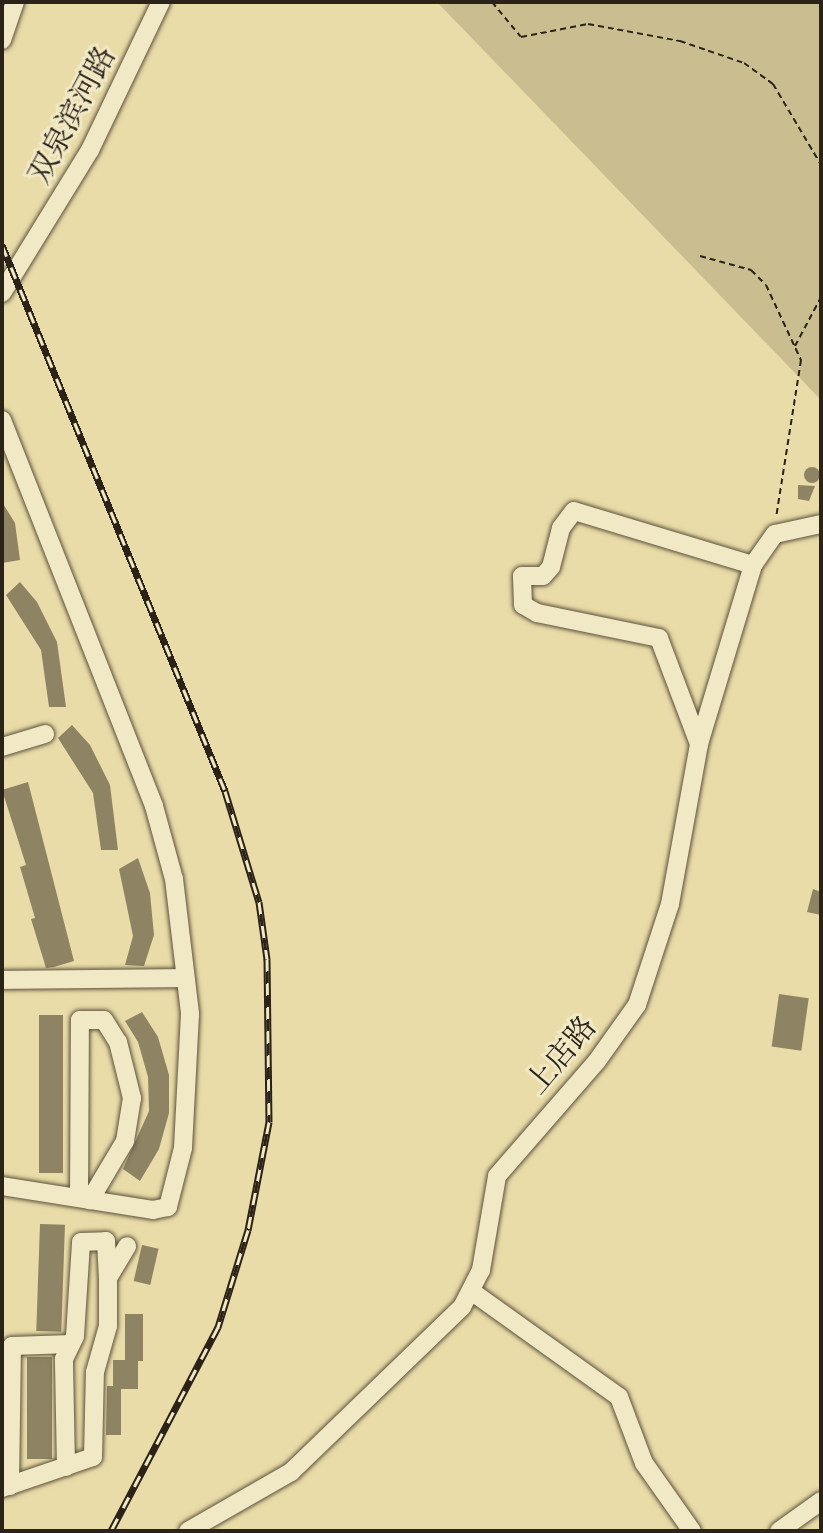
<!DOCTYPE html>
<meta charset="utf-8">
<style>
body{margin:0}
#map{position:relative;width:823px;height:1533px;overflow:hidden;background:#eadca8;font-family:"EB Garamond","Noto Serif SC",serif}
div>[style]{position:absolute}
.green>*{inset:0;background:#cabd90}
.building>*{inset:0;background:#8e8363;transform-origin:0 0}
.round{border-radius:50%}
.path>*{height:2px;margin-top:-1px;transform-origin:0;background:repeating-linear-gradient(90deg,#2b2318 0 6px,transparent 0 10px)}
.roads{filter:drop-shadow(0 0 2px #5b513c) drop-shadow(0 0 2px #5b513c)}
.minor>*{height:18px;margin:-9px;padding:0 9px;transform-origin:9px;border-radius:9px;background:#f1e8c6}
.rail>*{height:7px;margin-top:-3.5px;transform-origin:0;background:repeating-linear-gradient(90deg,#f1e8c6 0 12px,#2b2318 0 24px);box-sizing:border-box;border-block:2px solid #2b2318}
span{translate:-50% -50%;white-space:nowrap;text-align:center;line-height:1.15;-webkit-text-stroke:6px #f1e8c6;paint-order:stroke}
.street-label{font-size:30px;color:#2b2318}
.frame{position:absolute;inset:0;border:4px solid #2b2318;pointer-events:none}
</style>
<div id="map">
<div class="green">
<i style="clip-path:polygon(437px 2px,821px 2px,821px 400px)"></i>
</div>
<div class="building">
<i class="round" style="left:804px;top:467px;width:16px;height:16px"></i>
<i style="clip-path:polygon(798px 485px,815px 486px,809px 501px,798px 499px)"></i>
<i style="clip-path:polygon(2px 502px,15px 523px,20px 560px,2px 563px)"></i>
<i style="clip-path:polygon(20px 582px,37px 602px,57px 642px,66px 707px,49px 707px,41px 650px,6px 595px)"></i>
<i style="clip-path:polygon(72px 725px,90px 745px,110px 785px,118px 850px,101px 850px,93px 793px,58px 738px)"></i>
<i style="clip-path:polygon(28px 782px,74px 961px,54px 967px,46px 968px,31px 919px,35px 918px,20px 867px,26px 865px,2px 790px)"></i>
<i style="clip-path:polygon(138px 858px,150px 893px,154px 935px,144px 966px,125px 965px,133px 936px,119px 869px)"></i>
<i style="clip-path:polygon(813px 889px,821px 892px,821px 915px,807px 912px)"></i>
<i style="left:779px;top:994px;width:30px;height:53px;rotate:8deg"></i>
<i style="clip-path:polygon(142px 1012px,158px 1037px,169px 1075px,169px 1113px,159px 1149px,140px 1181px,123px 1169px,149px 1111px,148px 1077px,138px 1042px,125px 1021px)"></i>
<i style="left:39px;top:1015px;width:24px;height:158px"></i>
<i style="left:40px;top:1224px;width:25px;height:107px;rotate:2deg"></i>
<i style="left:142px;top:1245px;width:17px;height:37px;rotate:13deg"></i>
<i style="clip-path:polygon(125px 1314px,143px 1314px,143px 1361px,138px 1361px,138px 1389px,121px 1389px,121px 1435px,106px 1435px,107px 1386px,113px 1386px,113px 1360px,125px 1360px)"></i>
<i style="left:27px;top:1357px;width:25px;height:102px"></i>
</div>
<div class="path">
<i style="left:492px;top:2px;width:45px;rotate:50.4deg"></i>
<i style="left:521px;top:37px;width:68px;rotate:-11deg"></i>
<i style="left:588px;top:24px;width:94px;rotate:10.5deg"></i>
<i style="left:680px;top:41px;width:68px;rotate:19deg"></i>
<i style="left:744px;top:63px;width:36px;rotate:36deg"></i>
<i style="left:773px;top:84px;width:94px;rotate:59.3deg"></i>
<i style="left:700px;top:256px;width:53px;rotate:15.4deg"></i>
<i style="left:751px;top:270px;width:21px;rotate:45deg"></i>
<i style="left:766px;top:285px;width:83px;rotate:65deg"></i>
<i style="left:801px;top:360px;width:159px;rotate:99deg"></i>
<i style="left:795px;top:346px;width:55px;rotate:-62deg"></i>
</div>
<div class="roads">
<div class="minor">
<i style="left:2px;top:40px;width:40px;rotate:-71.1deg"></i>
<i style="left:2px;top:293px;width:168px;rotate:-58.4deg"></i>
<i style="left:90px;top:150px;width:164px;rotate:-64.4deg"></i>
<i style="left:2px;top:420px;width:415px;rotate:68.5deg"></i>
<i style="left:154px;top:806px;width:76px;rotate:74.7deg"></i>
<i style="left:174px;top:879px;width:136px;rotate:83.2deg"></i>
<i style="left:190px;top:1014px;width:134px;rotate:93deg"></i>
<i style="left:183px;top:1148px;width:61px;rotate:104.3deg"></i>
<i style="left:168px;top:1207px;width:15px;rotate:169deg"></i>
<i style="left:153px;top:1210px;width:153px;rotate:-171deg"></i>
<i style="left:699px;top:744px;width:113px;rotate:-110.7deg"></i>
<i style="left:659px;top:638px;width:125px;rotate:-168.4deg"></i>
<i style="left:537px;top:613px;width:16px;rotate:-150deg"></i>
<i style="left:523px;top:605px;width:29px;rotate:-92deg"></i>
<i style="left:522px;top:576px;width:21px"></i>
<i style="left:543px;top:576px;width:12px;rotate:-48deg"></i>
<i style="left:551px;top:567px;width:40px;rotate:-75.6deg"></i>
<i style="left:561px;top:528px;width:21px;rotate:-53deg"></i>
<i style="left:574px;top:511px;width:187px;rotate:16.8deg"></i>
<i style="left:2px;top:747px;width:45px;rotate:-16.8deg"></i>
<i style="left:2px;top:980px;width:181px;rotate:-0.6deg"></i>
<i style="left:79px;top:1198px;width:178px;rotate:-89.7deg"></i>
<i style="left:80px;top:1020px;width:24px"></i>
<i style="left:104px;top:1020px;width:26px;rotate:58deg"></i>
<i style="left:118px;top:1042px;width:58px;rotate:76deg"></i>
<i style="left:132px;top:1098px;width:44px;rotate:99.2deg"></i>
<i style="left:125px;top:1141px;width:69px;rotate:120.7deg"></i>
<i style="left:471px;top:1291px;width:182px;rotate:35.6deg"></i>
<i style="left:619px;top:1397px;width:71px;rotate:69.3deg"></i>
<i style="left:644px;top:1463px;width:83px;rotate:54.8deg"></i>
<i style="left:66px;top:1467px;width:108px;rotate:-91.1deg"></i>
<i style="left:64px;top:1359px;width:25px;rotate:-64deg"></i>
<i style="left:75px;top:1336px;width:94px;rotate:-86.3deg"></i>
<i style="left:81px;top:1242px;width:25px;rotate:-2deg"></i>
<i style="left:106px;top:1241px;width:37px;rotate:87deg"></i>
<i style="left:10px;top:1486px;width:140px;rotate:-89.2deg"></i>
<i style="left:12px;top:1346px;width:59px;rotate:-1.9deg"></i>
<i style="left:2px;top:1488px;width:96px;rotate:-18.8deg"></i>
<i style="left:93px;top:1457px;width:85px;rotate:-88.7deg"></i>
<i style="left:95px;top:1372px;width:48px;rotate:-74.2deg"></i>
<i style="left:108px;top:1326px;width:48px;rotate:-90deg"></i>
<i style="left:108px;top:1278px;width:37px;rotate:-59deg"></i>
<i style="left:188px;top:1531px;width:119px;rotate:-29.8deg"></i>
<i style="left:291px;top:1472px;width:238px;rotate:-44deg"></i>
<i style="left:462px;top:1307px;width:42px;rotate:-62.8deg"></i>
<i style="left:481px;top:1270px;width:95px;rotate:-80.3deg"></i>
<i style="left:497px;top:1176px;width:152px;rotate:-49deg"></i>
<i style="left:597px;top:1061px;width:69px;rotate:-54.5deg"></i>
<i style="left:637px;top:1005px;width:106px;rotate:-71.9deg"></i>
<i style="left:670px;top:904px;width:163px;rotate:-79.7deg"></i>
<i style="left:699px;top:744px;width:187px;rotate:-73.2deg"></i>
<i style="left:753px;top:565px;width:38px;rotate:-55deg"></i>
<i style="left:775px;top:534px;width:47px;rotate:-12.3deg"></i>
<i style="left:779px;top:1531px;width:52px;rotate:-35.5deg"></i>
</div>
</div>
<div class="rail">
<i style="left:2px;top:245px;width:590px;rotate:67.78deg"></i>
<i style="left:225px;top:791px;width:116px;rotate:73deg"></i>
<i style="left:259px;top:902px;width:58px;rotate:82deg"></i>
<i style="left:267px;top:959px;width:163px;rotate:89.3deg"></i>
<i style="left:269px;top:1122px;width:110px;rotate:101deg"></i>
<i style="left:248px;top:1230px;width:102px;rotate:107.2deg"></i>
<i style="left:218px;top:1327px;width:230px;rotate:117.7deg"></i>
</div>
<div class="street-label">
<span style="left:72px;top:115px;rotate:-62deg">双泉滨河路</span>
<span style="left:561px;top:1055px;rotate:-50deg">上店路</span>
</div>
<div class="frame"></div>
</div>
